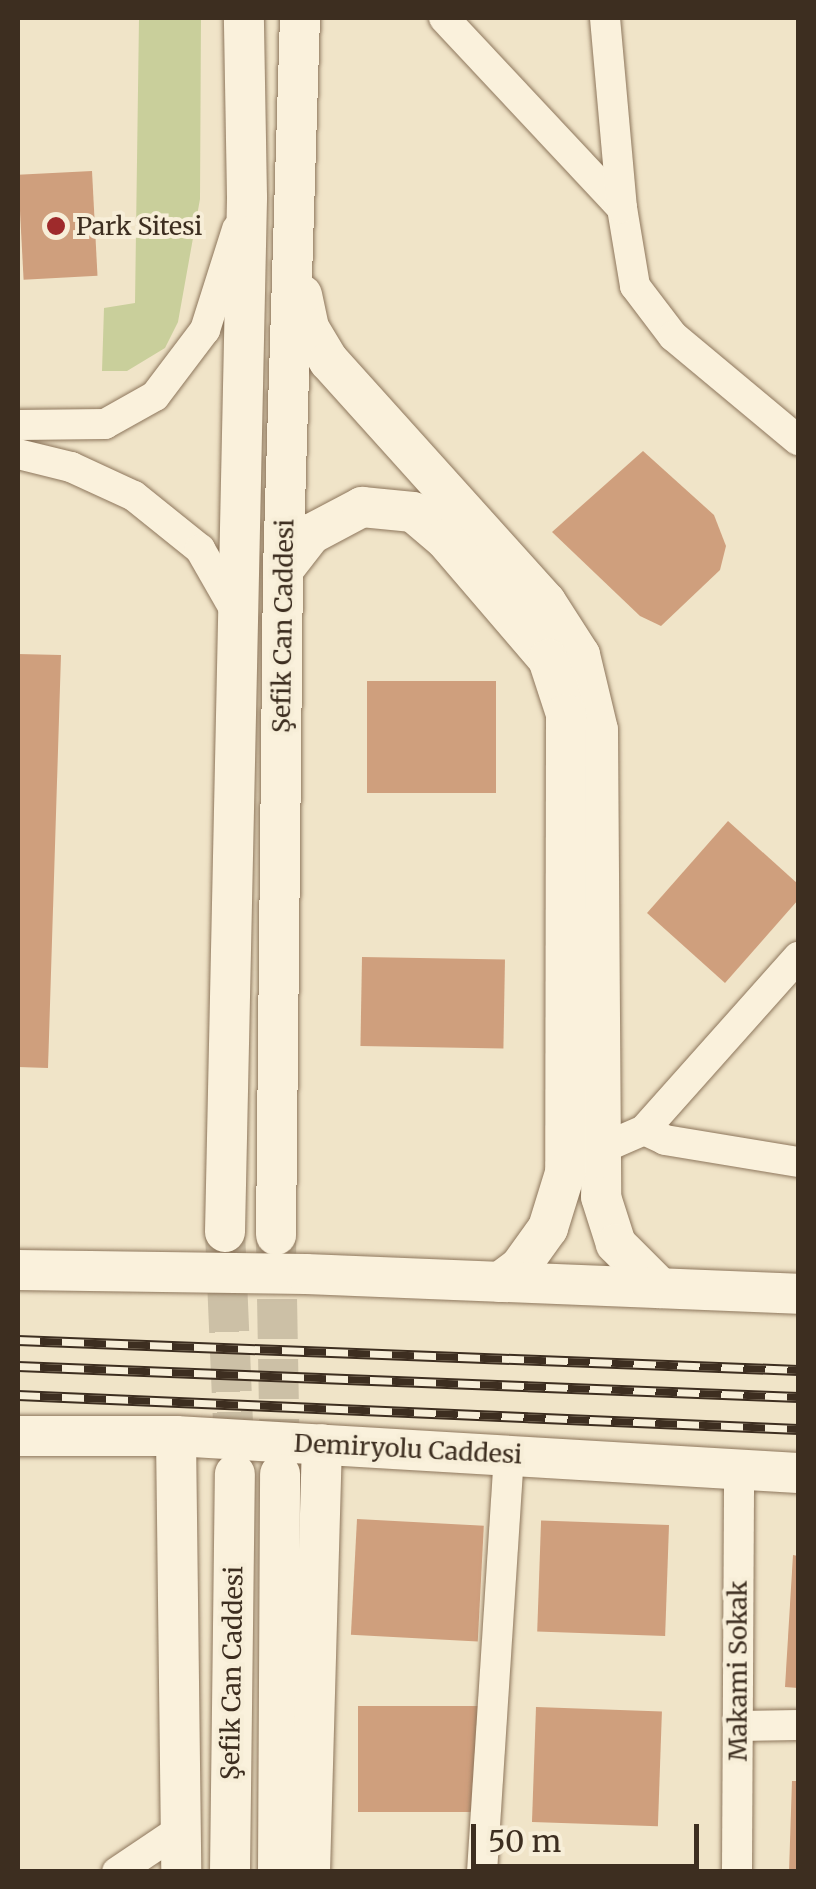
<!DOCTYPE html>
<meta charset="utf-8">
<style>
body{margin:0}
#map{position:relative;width:816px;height:1889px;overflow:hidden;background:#f0e4c8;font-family:Merriweather,serif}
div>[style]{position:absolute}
.green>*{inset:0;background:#c9cf9b}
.building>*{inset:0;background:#cf9f7d;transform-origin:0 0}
.secondary-tunnel>*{height:40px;margin-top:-20px;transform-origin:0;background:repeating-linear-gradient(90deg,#ccc0a6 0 40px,transparent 0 60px)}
.roads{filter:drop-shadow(0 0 2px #8d765c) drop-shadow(0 0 2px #8d765c)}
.street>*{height:30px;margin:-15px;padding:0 15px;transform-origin:15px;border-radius:15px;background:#faf1dc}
.secondary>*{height:40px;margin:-20px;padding:0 20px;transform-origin:20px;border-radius:20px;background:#faf1dc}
.rail>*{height:11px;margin-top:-5.5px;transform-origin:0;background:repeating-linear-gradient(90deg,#f7eed8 0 22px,#3d2e20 0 44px);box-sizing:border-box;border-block:2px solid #3d2e20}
.dots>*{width:28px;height:28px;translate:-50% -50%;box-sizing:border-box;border:5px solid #f7eed8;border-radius:50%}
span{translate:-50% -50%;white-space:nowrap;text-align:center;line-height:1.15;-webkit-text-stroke:8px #f7eed8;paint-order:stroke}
.poi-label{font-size:25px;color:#3d2e20}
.left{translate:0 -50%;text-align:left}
.street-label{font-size:25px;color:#3d2e20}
.frame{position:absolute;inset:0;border:20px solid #3d2e20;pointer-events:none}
.scale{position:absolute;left:471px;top:1824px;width:228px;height:45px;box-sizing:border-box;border:5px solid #3d2e20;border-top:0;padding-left:12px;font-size:30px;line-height:35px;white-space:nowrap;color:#3d2e20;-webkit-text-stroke:8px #f7eed8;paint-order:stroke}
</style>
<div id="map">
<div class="green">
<i style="clip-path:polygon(139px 18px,201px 18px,200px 199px,178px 322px,165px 348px,127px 371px,102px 371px,104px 308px,135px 303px)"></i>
</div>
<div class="building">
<i style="left:92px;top:171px;width:105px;height:74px;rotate:87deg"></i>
<i style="clip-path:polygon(643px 451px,714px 515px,726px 546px,720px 570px,661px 626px,640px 616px,552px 532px)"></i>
<i style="clip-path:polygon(18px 654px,61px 655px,48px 1068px,18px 1067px)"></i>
<i style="left:367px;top:681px;width:129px;height:112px"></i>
<i style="clip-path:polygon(728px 821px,798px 884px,798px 900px,725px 983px,647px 913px)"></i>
<i style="left:362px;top:957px;width:143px;height:89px;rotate:1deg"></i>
<i style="left:357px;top:1519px;width:127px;height:116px;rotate:3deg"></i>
<i style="left:669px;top:1525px;width:111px;height:128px;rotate:92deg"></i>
<i style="clip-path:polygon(793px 1555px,798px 1556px,798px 1688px,785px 1687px)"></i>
<i style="left:358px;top:1706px;width:122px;height:106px"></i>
<i style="left:536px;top:1707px;width:126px;height:115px;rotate:2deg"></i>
<i style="clip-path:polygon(792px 1781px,798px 1781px,798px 1872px,789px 1872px)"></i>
</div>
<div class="secondary-tunnel">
<i style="left:225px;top:1232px;width:241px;rotate:87.6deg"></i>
<i style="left:276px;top:1239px;width:235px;rotate:89deg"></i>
</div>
<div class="roads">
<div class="street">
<i style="left:444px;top:18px;width:260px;rotate:46.9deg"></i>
<i style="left:622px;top:208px;width:79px;rotate:80.5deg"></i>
<i style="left:635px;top:286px;width:63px;rotate:52.8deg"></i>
<i style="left:673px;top:336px;width:163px;rotate:39.8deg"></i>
<i style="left:605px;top:18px;width:191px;rotate:84.9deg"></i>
<i style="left:18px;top:425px;width:87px;rotate:-0.7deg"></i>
<i style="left:105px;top:424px;width:57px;rotate:-29.2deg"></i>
<i style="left:155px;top:396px;width:83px;rotate:-52.9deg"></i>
<i style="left:205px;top:330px;width:106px;rotate:-72.4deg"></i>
<i style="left:18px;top:454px;width:55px;rotate:13.8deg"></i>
<i style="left:71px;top:467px;width:69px;rotate:24.7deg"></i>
<i style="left:134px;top:496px;width:85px;rotate:38.8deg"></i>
<i style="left:200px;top:549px;width:73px;rotate:60.3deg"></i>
<i style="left:644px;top:1130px;width:23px;rotate:25deg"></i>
<i style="left:665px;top:1140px;width:135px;rotate:9.4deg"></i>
<i style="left:596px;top:1151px;width:52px;rotate:-23.6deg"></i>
<i style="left:644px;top:1130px;width:232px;rotate:-48.3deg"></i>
<i style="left:739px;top:1726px;width:59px;rotate:-1deg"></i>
<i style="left:117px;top:1872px;width:77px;rotate:-33.9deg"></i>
<i style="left:482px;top:1872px;width:418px;rotate:-86.3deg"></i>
<i style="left:737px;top:1872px;width:401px;rotate:-89.7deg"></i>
</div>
<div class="secondary">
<i style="left:302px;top:295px;width:34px;rotate:78deg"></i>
<i style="left:309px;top:328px;width:39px;rotate:59deg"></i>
<i style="left:329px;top:361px;width:324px;rotate:48deg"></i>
<i style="left:546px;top:602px;width:63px;rotate:57.3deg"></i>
<i style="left:580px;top:655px;width:77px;rotate:76.5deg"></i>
<i style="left:598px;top:730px;width:467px;rotate:89.6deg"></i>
<i style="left:601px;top:1197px;width:49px;rotate:72.3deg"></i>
<i style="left:616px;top:1244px;width:62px;rotate:45deg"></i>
<i style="left:283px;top:570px;width:46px;rotate:-52.1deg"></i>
<i style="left:311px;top:534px;width:58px;rotate:-27.9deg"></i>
<i style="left:362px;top:507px;width:51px;rotate:5.6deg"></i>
<i style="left:413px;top:512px;width:42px;rotate:40.2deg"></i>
<i style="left:445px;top:539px;width:158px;rotate:49.4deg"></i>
<i style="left:548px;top:659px;width:58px;rotate:71.9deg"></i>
<i style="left:566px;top:714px;width:459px;rotate:90.1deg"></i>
<i style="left:565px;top:1173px;width:58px;rotate:107.2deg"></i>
<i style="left:548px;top:1228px;width:48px;rotate:125.7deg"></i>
<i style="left:520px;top:1267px;width:25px;rotate:143deg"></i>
<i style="left:225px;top:1232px;width:1035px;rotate:-88.78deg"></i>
<i style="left:247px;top:197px;width:179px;rotate:-91deg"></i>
<i style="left:276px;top:1235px;width:665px;rotate:-89.4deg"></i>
<i style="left:283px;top:570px;width:552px;rotate:-88.24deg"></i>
<i style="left:18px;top:1270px;width:288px;rotate:0.8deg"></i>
<i style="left:306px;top:1274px;width:492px;rotate:2.3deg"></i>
<i style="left:18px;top:1436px;width:158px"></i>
<i style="left:176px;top:1436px;width:623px;rotate:3.4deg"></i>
<i style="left:176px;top:1436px;width:436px;rotate:89.3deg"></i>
<i style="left:230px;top:1872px;width:398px;rotate:-89.3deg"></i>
<i style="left:278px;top:1872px;width:398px;rotate:-89.7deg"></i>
<i style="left:310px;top:1872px;width:428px;rotate:-88.4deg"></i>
</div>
</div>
<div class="rail">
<i style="left:18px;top:1340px;width:781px;rotate:2.2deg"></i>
<i style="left:18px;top:1366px;width:781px;rotate:2.28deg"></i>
<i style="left:18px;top:1395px;width:781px;rotate:2.5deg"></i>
</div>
<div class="dots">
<i style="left:56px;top:226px;background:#9e2a2b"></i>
</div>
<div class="poi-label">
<span class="left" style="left:76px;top:226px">Park Sitesi</span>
</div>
<div class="street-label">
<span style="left:283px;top:626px;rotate:-89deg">Şefik Can Caddesi</span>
<span style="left:408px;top:1449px;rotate:3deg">Demiryolu Caddesi</span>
<span style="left:738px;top:1671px;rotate:-90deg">Makami Sokak</span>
<span style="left:232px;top:1673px;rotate:-89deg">Şefik Can Caddesi</span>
</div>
<div class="frame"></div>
<div class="scale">50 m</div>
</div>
